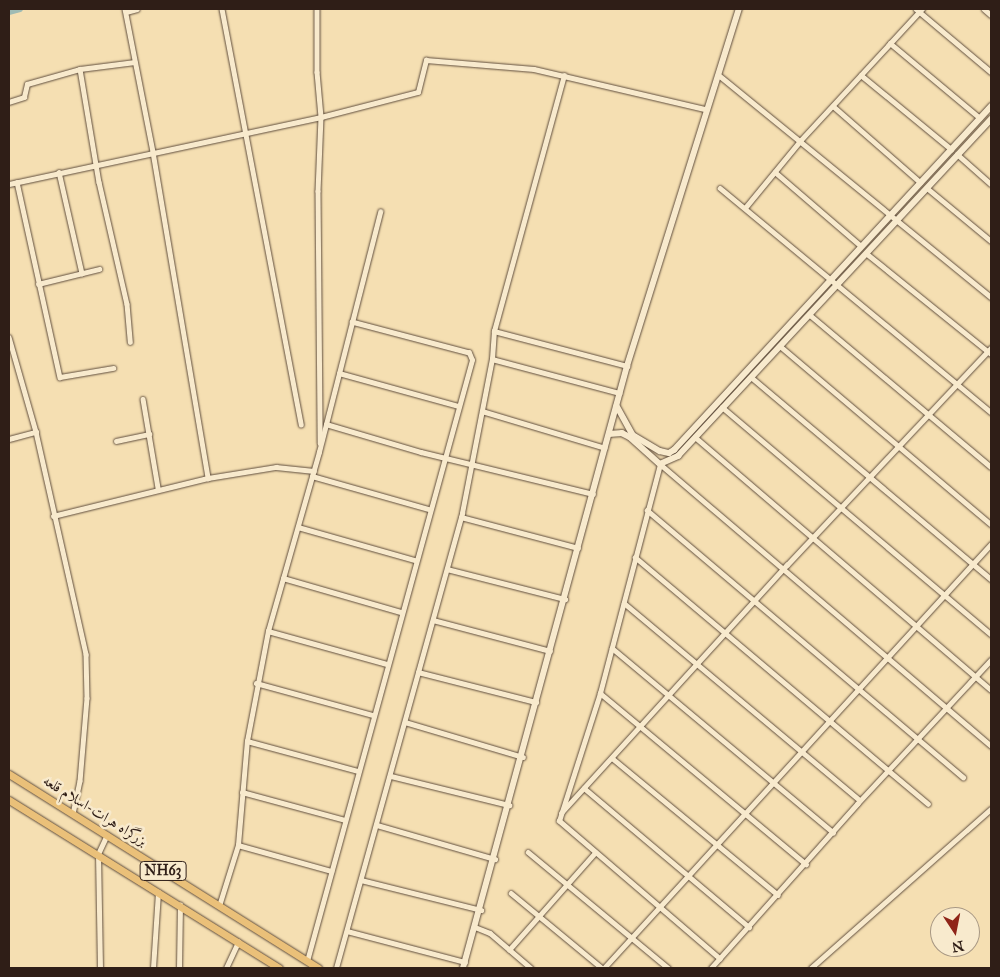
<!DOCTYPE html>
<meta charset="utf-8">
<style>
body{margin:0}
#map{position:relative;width:1000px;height:977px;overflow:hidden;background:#f5dfb2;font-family:"IM FELL Great Primer",Amiri,serif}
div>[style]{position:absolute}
.canal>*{height:5.5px;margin:-2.75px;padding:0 2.75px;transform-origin:2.75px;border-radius:2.75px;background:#9ebbb4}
.roads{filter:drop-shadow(0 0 1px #604e3e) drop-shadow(0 0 1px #604e3e)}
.minor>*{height:4.5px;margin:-2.25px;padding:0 2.25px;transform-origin:2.25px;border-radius:2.25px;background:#f8eacd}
.tertiary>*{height:5.5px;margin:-2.75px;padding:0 2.75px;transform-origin:2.75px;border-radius:2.75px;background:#f8eacd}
.trunk>*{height:7px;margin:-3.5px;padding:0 3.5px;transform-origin:3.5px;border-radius:3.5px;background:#eac079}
span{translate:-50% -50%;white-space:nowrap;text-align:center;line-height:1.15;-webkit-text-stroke:5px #f8eacd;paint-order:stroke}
.shield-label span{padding:1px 4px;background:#f8eacd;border:1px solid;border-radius:4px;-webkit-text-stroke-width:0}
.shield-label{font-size:14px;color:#2f1e17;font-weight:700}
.street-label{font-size:15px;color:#2f1e17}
.frame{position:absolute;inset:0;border:10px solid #2f1e17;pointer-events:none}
.north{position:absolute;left:930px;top:907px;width:50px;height:50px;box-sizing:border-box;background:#f8eacd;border:1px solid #a89884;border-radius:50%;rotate:169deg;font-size:14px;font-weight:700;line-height:20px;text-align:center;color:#2f1e17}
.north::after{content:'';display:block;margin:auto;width:18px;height:22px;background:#8f2418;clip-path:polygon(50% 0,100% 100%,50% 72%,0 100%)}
</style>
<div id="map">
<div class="canal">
<i style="left:9px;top:12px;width:11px;rotate:-15deg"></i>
</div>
<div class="roads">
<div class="minor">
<i style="left:125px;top:9px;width:146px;rotate:78.9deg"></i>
<i style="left:153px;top:152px;width:331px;rotate:80.4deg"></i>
<i style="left:222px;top:9px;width:423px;rotate:79.2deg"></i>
<i style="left:317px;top:9px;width:63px;rotate:90deg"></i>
<i style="left:317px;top:72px;width:45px;rotate:84.9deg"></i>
<i style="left:321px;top:117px;width:74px;rotate:92.3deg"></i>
<i style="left:318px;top:191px;width:252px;rotate:89.5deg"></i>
<i style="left:916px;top:9px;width:98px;rotate:40deg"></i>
<i style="left:984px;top:9px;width:9px;rotate:41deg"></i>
<i style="left:126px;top:12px;width:11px;rotate:-15deg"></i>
<i style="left:890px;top:43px;width:117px;rotate:39.8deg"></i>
<i style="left:80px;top:69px;width:115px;rotate:80.5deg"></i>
<i style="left:99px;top:182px;width:125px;rotate:77.1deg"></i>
<i style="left:127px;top:304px;width:38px;rotate:85deg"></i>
<i style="left:861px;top:75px;width:117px;rotate:39.4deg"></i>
<i style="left:720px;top:76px;width:350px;rotate:39.2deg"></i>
<i style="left:9px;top:102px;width:16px;rotate:-18deg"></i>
<i style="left:24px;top:97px;width:13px;rotate:-77deg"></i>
<i style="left:27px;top:84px;width:55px;rotate:-15.8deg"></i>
<i style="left:80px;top:69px;width:55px;rotate:-7.3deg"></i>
<i style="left:833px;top:106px;width:116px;rotate:41.1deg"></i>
<i style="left:957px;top:154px;width:45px;rotate:41.4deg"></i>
<i style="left:59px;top:172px;width:104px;rotate:77.2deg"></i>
<i style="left:775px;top:172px;width:113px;rotate:40.7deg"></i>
<i style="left:17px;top:182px;width:200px;rotate:77.6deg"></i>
<i style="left:60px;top:377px;width:54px;rotate:-9.6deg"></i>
<i style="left:9px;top:184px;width:319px;rotate:-12.1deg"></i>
<i style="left:321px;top:117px;width:100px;rotate:-14.5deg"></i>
<i style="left:418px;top:92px;width:33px;rotate:-76deg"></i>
<i style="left:426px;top:60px;width:108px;rotate:4.8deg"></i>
<i style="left:534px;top:69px;width:176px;rotate:13.2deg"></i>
<i style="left:720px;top:188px;width:352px;rotate:39.6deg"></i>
<i style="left:927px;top:188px;width:83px;rotate:39.6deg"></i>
<i style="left:745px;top:208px;width:87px;rotate:-50.6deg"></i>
<i style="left:800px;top:141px;width:180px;rotate:-47.3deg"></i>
<i style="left:866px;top:253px;width:161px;rotate:38.9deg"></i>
<i style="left:38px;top:284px;width:63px;rotate:-13.8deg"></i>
<i style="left:810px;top:315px;width:236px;rotate:40deg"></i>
<i style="left:494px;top:331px;width:138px;rotate:14.7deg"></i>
<i style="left:9px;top:337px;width:99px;rotate:74.1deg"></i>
<i style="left:36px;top:432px;width:228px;rotate:77.3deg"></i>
<i style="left:86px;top:654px;width:44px;rotate:88.7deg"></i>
<i style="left:87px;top:698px;width:83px;rotate:94.8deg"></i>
<i style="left:80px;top:781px;width:33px;rotate:102deg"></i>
<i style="left:780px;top:346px;width:276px;rotate:40.2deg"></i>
<i style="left:492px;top:359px;width:132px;rotate:14.9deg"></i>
<i style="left:339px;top:373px;width:124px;rotate:15.4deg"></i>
<i style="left:751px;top:377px;width:314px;rotate:40.1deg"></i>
<i style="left:143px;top:399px;width:90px;rotate:80.4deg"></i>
<i style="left:722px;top:407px;width:352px;rotate:40.2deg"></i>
<i style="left:482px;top:411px;width:128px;rotate:16.7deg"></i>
<i style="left:326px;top:424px;width:99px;rotate:16.4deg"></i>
<i style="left:421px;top:452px;width:177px;rotate:13.7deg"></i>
<i style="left:695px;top:437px;width:389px;rotate:40.5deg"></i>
<i style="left:9px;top:439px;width:28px;rotate:-15deg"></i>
<i style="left:116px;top:441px;width:34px;rotate:-12deg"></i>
<i style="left:312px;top:476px;width:122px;rotate:15.8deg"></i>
<i style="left:647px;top:510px;width:414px;rotate:40.2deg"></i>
<i style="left:53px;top:516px;width:160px;rotate:-13.8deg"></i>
<i style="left:208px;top:478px;width:69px;rotate:-9.2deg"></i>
<i style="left:276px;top:467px;width:38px;rotate:6deg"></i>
<i style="left:461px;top:517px;width:121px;rotate:14.8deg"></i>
<i style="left:298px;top:527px;width:122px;rotate:15.8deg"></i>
<i style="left:635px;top:557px;width:383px;rotate:40.1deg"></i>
<i style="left:447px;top:569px;width:122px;rotate:14.3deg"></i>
<i style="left:283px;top:578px;width:123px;rotate:16.1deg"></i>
<i style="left:624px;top:603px;width:307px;rotate:39.9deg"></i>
<i style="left:433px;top:620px;width:121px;rotate:14.8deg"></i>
<i style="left:268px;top:631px;width:123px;rotate:15.5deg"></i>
<i style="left:612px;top:648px;width:288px;rotate:39.8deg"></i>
<i style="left:418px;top:672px;width:122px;rotate:14.3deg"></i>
<i style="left:256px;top:683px;width:121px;rotate:15.3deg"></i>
<i style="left:600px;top:693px;width:268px;rotate:39.7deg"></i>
<i style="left:405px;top:722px;width:123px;rotate:16.5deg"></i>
<i style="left:247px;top:741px;width:115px;rotate:15.1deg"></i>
<i style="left:612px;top:758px;width:215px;rotate:39.5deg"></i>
<i style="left:391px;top:776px;width:122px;rotate:13.8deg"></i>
<i style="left:584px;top:788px;width:216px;rotate:40.1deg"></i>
<i style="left:242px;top:792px;width:107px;rotate:15.2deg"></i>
<i style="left:561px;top:813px;width:336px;rotate:-47.7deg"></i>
<i style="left:787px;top:565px;width:298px;rotate:-46.8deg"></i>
<i style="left:377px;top:825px;width:123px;rotate:16.1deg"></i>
<i style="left:238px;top:845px;width:97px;rotate:15.6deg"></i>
<i style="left:528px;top:852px;width:182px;rotate:39.6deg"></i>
<i style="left:361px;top:880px;width:124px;rotate:14deg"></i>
<i style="left:511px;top:893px;width:118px;rotate:39.5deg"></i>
<i style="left:219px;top:906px;width:64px;rotate:-72.7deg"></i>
<i style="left:238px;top:845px;width:104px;rotate:-85.1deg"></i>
<i style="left:247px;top:741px;width:112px;rotate:-79.2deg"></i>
<i style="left:268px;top:631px;width:186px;rotate:-74.1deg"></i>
<i style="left:319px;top:452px;width:248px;rotate:-75.7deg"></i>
<i style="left:475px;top:927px;width:16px;rotate:22deg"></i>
<i style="left:490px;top:933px;width:54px;rotate:40.5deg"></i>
<i style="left:347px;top:931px;width:122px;rotate:14.7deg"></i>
<i style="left:509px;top:950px;width:128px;rotate:-48.5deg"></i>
<i style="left:720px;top:959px;width:212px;rotate:-139.4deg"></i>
<i style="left:559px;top:821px;width:134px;rotate:-72.2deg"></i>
<i style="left:600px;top:693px;width:237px;rotate:-75.3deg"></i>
<i style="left:660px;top:464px;width:435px;rotate:40.4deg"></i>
<i style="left:307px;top:961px;width:623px;rotate:-74.65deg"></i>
<i style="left:472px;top:360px;width:8px;rotate:-113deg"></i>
<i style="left:469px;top:353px;width:121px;rotate:-165.2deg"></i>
<i style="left:100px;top:968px;width:114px;rotate:-91deg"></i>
<i style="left:98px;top:854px;width:21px;rotate:-65deg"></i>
<i style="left:153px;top:968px;width:76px;rotate:-86.2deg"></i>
<i style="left:179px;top:968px;width:63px;rotate:-89.1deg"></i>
<i style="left:226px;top:968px;width:29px;rotate:-65deg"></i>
<i style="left:336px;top:968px;width:472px;rotate:-74.5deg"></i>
<i style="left:462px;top:513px;width:157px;rotate:-79deg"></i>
<i style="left:492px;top:359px;width:28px;rotate:-86deg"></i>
<i style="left:494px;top:331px;width:265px;rotate:-74.7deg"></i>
<i style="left:604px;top:968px;width:574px;rotate:-47.61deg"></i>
<i style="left:711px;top:968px;width:220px;rotate:-48.3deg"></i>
<i style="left:857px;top:804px;width:197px;rotate:-47.1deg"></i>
<i style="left:811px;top:968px;width:240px;rotate:-41.5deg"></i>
</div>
<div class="tertiary">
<i style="left:617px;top:406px;width:33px;rotate:61deg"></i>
<i style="left:633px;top:435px;width:31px;rotate:31deg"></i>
<i style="left:660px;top:451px;width:9px;rotate:13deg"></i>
<i style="left:669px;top:453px;width:6px;rotate:-31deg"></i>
<i style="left:674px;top:450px;width:468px;rotate:-47.3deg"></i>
<i style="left:609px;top:434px;width:13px;rotate:-4deg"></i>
<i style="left:622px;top:433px;width:9px;rotate:27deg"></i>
<i style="left:630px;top:437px;width:40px;rotate:42deg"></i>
<i style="left:660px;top:464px;width:20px;rotate:-24deg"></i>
<i style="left:678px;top:456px;width:460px;rotate:-47.1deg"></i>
<i style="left:463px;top:968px;width:624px;rotate:-74.76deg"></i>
<i style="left:627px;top:366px;width:374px;rotate:-72.6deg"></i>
</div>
<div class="trunk">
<i style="left:9px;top:774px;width:365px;rotate:32.1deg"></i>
<i style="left:9px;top:800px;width:318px;rotate:31.9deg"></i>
</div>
</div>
<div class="shield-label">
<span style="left:163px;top:871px">NH63</span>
</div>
<div class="street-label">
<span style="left:95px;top:811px;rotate:32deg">بزرگراه هرات-اسلام قلعه</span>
</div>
<div class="frame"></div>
<div class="north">N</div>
</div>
